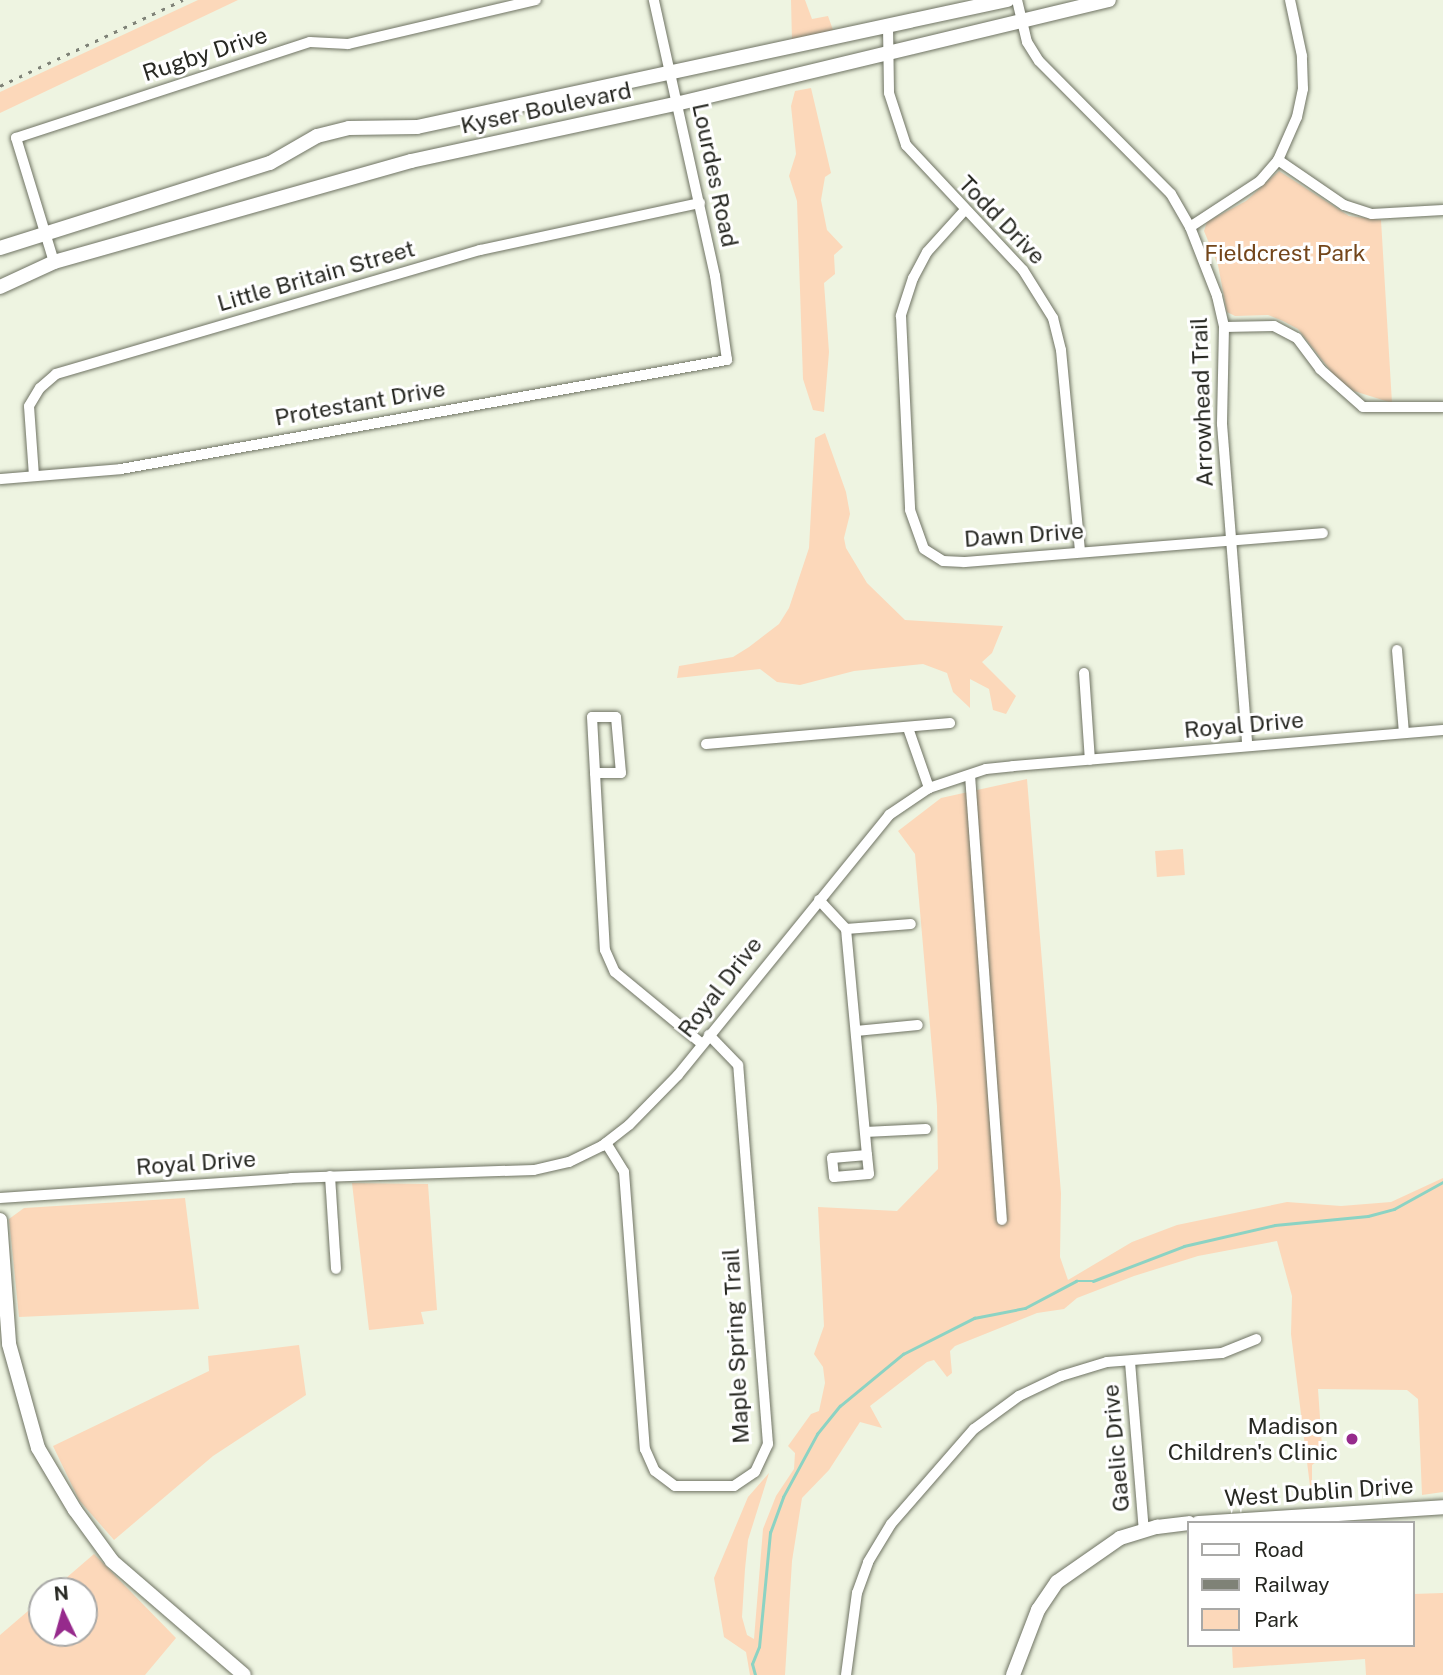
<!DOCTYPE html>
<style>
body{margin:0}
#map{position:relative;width:1443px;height:1675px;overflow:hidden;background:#eef4e1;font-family:"Public Sans",sans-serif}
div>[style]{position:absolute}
.green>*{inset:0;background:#fcd8ba;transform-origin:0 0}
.stream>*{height:2.5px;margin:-1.25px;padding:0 1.25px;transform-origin:1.25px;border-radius:1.25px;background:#8cd3c3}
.roads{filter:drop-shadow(0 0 2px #6f7363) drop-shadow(0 0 2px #6f7363)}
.minor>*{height:10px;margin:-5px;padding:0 5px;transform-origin:5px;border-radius:5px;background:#fff}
.tertiary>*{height:14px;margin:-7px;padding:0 7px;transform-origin:7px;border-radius:7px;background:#fff}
.rail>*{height:2.5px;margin-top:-1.25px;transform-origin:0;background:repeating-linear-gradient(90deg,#7f8277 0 3.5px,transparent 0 10.5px)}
.dots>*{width:19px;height:19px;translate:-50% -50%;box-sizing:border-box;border:4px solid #fff;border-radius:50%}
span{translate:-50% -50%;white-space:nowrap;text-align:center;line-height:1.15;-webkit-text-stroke:6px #fff;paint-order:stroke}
.street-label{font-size:23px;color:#272822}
.park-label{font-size:23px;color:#73461b}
.poi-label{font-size:23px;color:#272822}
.right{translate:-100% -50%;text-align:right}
.legend{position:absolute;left:1187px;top:1521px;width:228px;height:126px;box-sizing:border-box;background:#fff;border:2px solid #a9a9a7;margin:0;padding:9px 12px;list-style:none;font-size:21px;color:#272822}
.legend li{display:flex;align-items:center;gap:14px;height:35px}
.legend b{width:35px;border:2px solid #a9a9a7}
.north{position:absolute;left:28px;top:1577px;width:70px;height:70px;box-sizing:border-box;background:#fff;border:2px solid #a9a9a7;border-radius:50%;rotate:355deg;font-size:19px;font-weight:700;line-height:28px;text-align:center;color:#272822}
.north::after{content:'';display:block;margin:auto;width:24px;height:32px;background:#962a8c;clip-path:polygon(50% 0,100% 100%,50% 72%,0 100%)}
</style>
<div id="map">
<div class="green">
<i style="clip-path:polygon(198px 0,238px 0,0 113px,0 92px)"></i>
<i style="clip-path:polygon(791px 0,805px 0,812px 19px,828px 16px,833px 30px,792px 42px)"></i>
<i style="clip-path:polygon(811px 88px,831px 173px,825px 177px,821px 200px,827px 230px,843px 247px,834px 255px,835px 274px,824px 283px,829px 352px,824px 412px,813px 410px,803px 379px,797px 201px,789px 176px,796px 154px,791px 106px,795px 91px)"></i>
<i style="clip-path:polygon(1279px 171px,1349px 216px,1381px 220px,1392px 403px,1354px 391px,1337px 379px,1298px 329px,1283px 321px,1268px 315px,1235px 316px,1227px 312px,1218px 265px,1204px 231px,1207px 222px,1246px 201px)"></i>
<i style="clip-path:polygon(825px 433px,846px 492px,850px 514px,844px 538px,846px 548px,867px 583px,905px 620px,1003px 626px,992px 653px,982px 662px,1016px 696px,1006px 714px,993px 710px,989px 689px,970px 679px,970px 708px,953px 692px,947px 673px,923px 664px,854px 671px,800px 685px,777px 682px,760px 669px,677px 678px,679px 666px,733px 657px,749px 647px,779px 624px,789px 608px,809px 548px,815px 438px)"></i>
<i style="clip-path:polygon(1027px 779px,1061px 1193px,1060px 1257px,1068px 1280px,1132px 1242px,1177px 1225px,1287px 1202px,1341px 1206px,1391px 1202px,1443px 1178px,1443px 1492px,1422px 1495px,1418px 1399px,1407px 1390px,1318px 1389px,1322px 1447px,1320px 1459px,1312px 1465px,1312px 1502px,1291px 1334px,1292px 1296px,1277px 1241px,1198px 1256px,1134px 1276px,1077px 1298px,1064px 1309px,1037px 1313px,955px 1346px,950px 1351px,952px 1373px,947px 1377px,934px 1360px,927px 1362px,870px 1406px,882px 1428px,860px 1422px,829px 1470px,802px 1498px,792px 1561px,785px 1675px,750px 1675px,746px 1652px,724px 1637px,714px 1578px,748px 1497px,769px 1473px,748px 1540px,745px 1569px,742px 1617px,747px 1635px,754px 1639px,763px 1529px,776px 1496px,794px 1469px,795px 1453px,788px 1446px,811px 1414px,819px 1411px,825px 1383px,823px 1367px,814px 1354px,824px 1326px,818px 1207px,897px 1211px,938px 1169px,937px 1106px,915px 854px,898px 831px,941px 798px)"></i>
<i style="left:1183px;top:849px;width:26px;height:28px;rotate:86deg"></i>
<i style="clip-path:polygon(352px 1183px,428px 1184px,437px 1310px,421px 1312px,424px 1324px,369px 1330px)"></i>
<i style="clip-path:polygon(185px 1198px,199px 1309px,19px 1317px,9px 1219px,24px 1208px)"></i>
<i style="clip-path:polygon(299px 1345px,306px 1395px,213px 1456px,114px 1540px,79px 1500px,53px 1446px,209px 1371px,208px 1356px)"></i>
<i style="clip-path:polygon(94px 1554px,176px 1638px,145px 1675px,0 1675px,0 1635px,42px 1599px,42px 1633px,84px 1633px,84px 1591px,51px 1591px)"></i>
<i style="clip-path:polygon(1443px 1593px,1443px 1675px,1366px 1675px,1365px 1659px,1233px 1668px,1232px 1645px,1413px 1645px,1413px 1594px)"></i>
</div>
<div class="stream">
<i style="left:755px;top:1675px;width:11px;rotate:-105deg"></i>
<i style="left:752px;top:1664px;width:18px;rotate:-68deg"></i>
<i style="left:759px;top:1647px;width:115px;rotate:-84.5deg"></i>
<i style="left:770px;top:1533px;width:38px;rotate:-70deg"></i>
<i style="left:783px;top:1497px;width:72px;rotate:-61.6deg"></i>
<i style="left:817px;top:1434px;width:36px;rotate:-51deg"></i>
<i style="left:840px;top:1406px;width:82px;rotate:-39.5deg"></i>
<i style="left:903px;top:1354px;width:80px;rotate:-26.9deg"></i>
<i style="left:974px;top:1318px;width:52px;rotate:-11.1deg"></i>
<i style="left:1025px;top:1308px;width:58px;rotate:-27.9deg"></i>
<i style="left:1076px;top:1281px;width:17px"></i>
<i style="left:1093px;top:1281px;width:97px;rotate:-21deg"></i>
<i style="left:1184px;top:1246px;width:93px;rotate:-13deg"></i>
<i style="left:1275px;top:1225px;width:93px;rotate:-5.5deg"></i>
<i style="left:1368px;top:1216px;width:27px;rotate:-15deg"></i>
<i style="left:1394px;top:1209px;width:56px;rotate:-28.9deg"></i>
</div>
<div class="roads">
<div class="minor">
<i style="left:1017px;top:0;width:43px;rotate:76.6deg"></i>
<i style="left:1027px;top:42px;width:22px;rotate:58deg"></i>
<i style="left:1039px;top:61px;width:187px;rotate:45.2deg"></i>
<i style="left:1171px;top:194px;width:38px;rotate:60deg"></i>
<i style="left:1190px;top:227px;width:74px;rotate:68.6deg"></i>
<i style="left:1217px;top:296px;width:32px;rotate:77deg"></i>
<i style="left:1224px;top:327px;width:97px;rotate:91.2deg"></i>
<i style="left:1222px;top:424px;width:322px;rotate:85.5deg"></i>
<i style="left:888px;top:27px;width:66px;rotate:89.1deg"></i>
<i style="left:889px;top:93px;width:55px;rotate:71.9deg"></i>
<i style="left:906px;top:145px;width:171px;rotate:46.9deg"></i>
<i style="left:1023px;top:270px;width:57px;rotate:58deg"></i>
<i style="left:1053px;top:318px;width:33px;rotate:76deg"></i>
<i style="left:1061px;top:350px;width:202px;rotate:84.6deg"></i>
<i style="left:1278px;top:160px;width:80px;rotate:34.3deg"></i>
<i style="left:1344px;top:205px;width:29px;rotate:18deg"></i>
<i style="left:1372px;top:214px;width:71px;rotate:-3.2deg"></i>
<i style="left:964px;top:211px;width:55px;rotate:132.1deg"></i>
<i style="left:927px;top:252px;width:30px;rotate:118deg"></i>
<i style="left:913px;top:278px;width:40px;rotate:108deg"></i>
<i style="left:901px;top:316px;width:194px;rotate:87.3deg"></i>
<i style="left:910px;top:510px;width:41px;rotate:70.3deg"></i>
<i style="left:924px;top:549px;width:22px;rotate:32deg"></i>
<i style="left:943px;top:561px;width:21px;rotate:3deg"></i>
<i style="left:964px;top:562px;width:360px;rotate:-4.6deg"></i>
<i style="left:1190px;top:227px;width:84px;rotate:-33.3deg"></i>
<i style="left:1260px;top:181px;width:28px;rotate:-49deg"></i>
<i style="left:1278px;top:160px;width:47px;rotate:-66.2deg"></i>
<i style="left:1297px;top:117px;width:29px;rotate:-78deg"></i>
<i style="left:1303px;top:89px;width:33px;rotate:-92deg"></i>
<i style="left:1302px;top:56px;width:57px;rotate:-102.1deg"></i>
<i style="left:54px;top:262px;width:130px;rotate:-107deg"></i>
<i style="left:16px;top:138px;width:309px;rotate:-18.1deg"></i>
<i style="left:310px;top:42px;width:38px;rotate:3deg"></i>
<i style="left:348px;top:44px;width:193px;rotate:-13.2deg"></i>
<i style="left:1224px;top:327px;width:50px;rotate:-1.1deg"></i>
<i style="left:1274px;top:326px;width:26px;rotate:28deg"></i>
<i style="left:1297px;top:338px;width:39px;rotate:53deg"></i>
<i style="left:1320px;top:369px;width:57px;rotate:41.5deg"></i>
<i style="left:1363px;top:407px;width:80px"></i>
<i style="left:34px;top:476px;width:70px;rotate:-94.1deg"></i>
<i style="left:29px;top:406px;width:21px;rotate:-59deg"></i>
<i style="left:40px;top:388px;width:21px;rotate:-41deg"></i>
<i style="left:56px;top:374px;width:442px;rotate:-16.3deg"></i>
<i style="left:480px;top:250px;width:225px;rotate:-12.1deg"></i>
<i style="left:0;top:479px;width:121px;rotate:-4.7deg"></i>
<i style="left:121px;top:469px;width:616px;rotate:-10.2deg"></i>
<i style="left:727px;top:360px;width:85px;rotate:-98.1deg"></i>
<i style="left:715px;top:276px;width:283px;rotate:-102.5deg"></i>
<i style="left:1397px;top:650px;width:83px;rotate:85.2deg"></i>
<i style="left:1084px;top:673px;width:87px;rotate:86.1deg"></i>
<i style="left:908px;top:728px;width:64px;rotate:70.7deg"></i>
<i style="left:706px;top:744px;width:245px;rotate:-4.9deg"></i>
<i style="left:595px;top:773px;width:26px"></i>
<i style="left:621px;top:773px;width:56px;rotate:-95.1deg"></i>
<i style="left:616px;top:717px;width:24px;rotate:180deg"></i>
<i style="left:592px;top:717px;width:56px;rotate:86.9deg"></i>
<i style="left:595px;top:773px;width:177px;rotate:86.8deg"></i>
<i style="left:605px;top:950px;width:24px;rotate:66deg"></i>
<i style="left:615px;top:972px;width:113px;rotate:39.6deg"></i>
<i style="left:970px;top:775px;width:446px;rotate:85.9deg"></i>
<i style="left:819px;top:900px;width:40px;rotate:47deg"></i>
<i style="left:846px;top:929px;width:65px;rotate:-4.4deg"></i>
<i style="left:846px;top:929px;width:227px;rotate:84.7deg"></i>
<i style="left:856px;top:1031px;width:62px;rotate:-5.5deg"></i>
<i style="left:865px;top:1132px;width:61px;rotate:-2.8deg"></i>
<i style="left:606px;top:1143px;width:34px;rotate:58deg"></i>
<i style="left:624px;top:1172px;width:278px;rotate:85.7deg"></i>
<i style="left:645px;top:1449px;width:24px;rotate:66deg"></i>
<i style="left:655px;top:1471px;width:25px;rotate:37deg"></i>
<i style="left:675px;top:1486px;width:59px"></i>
<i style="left:734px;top:1486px;width:25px;rotate:-34deg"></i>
<i style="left:755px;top:1472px;width:31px;rotate:-65deg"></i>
<i style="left:768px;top:1444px;width:380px;rotate:-94.5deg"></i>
<i style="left:738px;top:1065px;width:42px;rotate:-134deg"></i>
<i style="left:867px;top:1155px;width:19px;rotate:84deg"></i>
<i style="left:869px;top:1174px;width:35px;rotate:175deg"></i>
<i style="left:834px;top:1177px;width:19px;rotate:-96deg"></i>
<i style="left:832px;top:1158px;width:35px;rotate:-5deg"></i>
<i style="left:330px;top:1176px;width:93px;rotate:86.3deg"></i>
<i style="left:0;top:1198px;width:292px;rotate:-3.9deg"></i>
<i style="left:291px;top:1178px;width:243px;rotate:-1.9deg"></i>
<i style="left:534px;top:1170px;width:36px;rotate:-13deg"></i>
<i style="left:569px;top:1162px;width:37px;rotate:-26deg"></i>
<i style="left:602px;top:1146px;width:34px;rotate:-38deg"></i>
<i style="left:629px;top:1125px;width:70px;rotate:-45.6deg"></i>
<i style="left:678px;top:1075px;width:335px;rotate:-50.9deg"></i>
<i style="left:889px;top:815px;width:48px;rotate:-34deg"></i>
<i style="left:929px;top:788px;width:60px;rotate:-18.4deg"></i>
<i style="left:986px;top:769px;width:27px;rotate:-6deg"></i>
<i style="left:1013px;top:766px;width:432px;rotate:-4.8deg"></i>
<i style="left:1130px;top:1362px;width:170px;rotate:85.3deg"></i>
<i style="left:846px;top:1675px;width:83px;rotate:-82.4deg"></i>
<i style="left:857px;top:1593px;width:33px;rotate:-70deg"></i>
<i style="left:868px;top:1562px;width:44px;rotate:-58.8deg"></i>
<i style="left:891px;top:1524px;width:126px;rotate:-48.9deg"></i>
<i style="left:974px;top:1429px;width:56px;rotate:-36.3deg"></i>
<i style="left:1019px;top:1396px;width:47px;rotate:-25.5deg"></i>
<i style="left:1061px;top:1376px;width:48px;rotate:-16.9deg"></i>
<i style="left:1107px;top:1362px;width:115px;rotate:-4.5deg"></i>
<i style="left:1222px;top:1353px;width:37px;rotate:-22deg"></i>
</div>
<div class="tertiary">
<i style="left:0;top:248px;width:283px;rotate:-17.5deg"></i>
<i style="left:270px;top:163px;width:54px;rotate:-29.9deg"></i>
<i style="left:317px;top:136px;width:33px;rotate:-14deg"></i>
<i style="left:349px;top:128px;width:68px;rotate:-0.8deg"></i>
<i style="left:417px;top:127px;width:604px;rotate:-12.15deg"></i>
<i style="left:0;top:287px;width:60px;rotate:-24.8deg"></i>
<i style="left:54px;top:262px;width:371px;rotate:-15.8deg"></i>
<i style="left:411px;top:161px;width:275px;rotate:-12.2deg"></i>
<i style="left:680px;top:103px;width:441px;rotate:-13.5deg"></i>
<i style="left:0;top:1220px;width:124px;rotate:85.8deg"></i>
<i style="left:9px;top:1344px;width:108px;rotate:74.4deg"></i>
<i style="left:38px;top:1448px;width:72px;rotate:59.2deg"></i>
<i style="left:75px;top:1510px;width:63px;rotate:54deg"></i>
<i style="left:112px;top:1561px;width:174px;rotate:40.8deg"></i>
<i style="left:1198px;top:1523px;width:246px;rotate:-3.7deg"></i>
<i style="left:1013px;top:1675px;width:70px;rotate:-69deg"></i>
<i style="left:1038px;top:1610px;width:34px;rotate:-56deg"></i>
<i style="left:1057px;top:1582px;width:77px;rotate:-34.9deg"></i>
<i style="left:1120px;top:1538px;width:39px;rotate:-17deg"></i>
<i style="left:1157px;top:1527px;width:32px;rotate:-7deg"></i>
</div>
</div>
<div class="rail">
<i style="left:0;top:86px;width:202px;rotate:-25.2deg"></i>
</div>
<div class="dots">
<i style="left:1352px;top:1439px;background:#962a8c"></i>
</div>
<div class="street-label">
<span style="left:205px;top:54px;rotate:-18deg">Rugby Drive</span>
<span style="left:546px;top:108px;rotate:-12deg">Kyser Boulevard</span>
<span style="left:715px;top:175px;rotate:78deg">Lourdes Road</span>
<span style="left:1002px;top:220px;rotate:46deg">Todd Drive</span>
<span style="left:316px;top:276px;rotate:-16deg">Little Britain Street</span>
<span style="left:1202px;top:402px;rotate:-92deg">Arrowhead Trail</span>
<span style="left:360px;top:403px;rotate:-10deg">Protestant Drive</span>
<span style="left:1024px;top:535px;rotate:-4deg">Dawn Drive</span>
<span style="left:1244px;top:725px;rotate:-5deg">Royal Drive</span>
<span style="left:720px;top:987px;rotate:-52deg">Royal Drive</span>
<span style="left:196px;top:1163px;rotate:-4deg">Royal Drive</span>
<span style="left:736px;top:1346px;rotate:-93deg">Maple Spring Trail</span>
<span style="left:1116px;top:1448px;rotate:-95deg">Gaelic Drive</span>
<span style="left:1319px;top:1492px;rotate:-4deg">West Dublin Drive</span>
</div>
<div class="park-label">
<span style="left:1285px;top:253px">Fieldcrest Park</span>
</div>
<div class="poi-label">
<span class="right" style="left:1338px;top:1439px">Madison<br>Children's Clinic</span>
</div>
<ul class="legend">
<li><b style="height:9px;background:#fff"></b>Road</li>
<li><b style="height:9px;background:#7f8277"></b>Railway</li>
<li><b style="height:19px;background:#fcd8ba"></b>Park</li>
</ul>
<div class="north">N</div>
</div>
